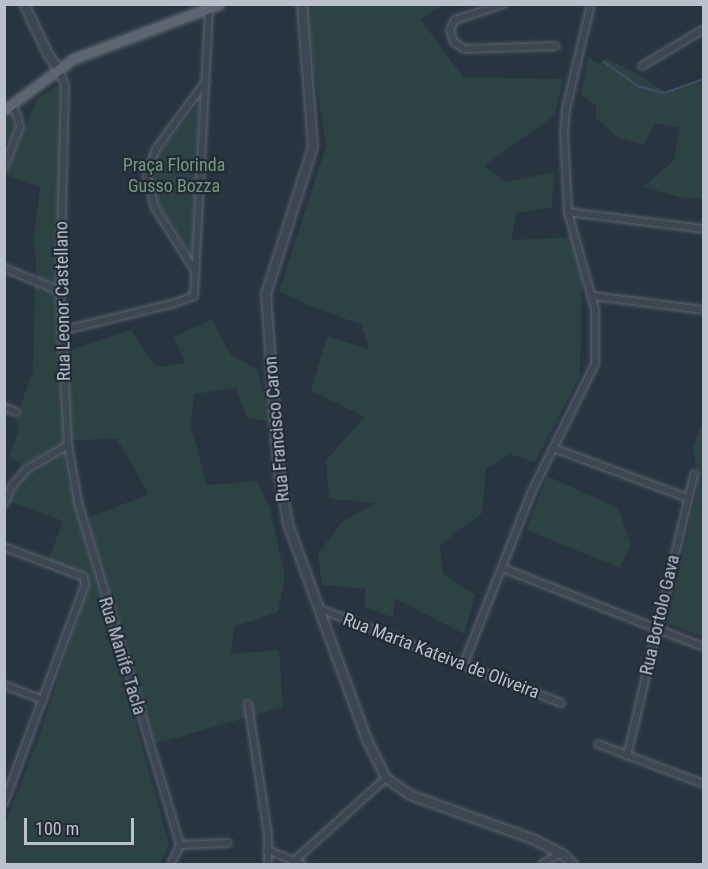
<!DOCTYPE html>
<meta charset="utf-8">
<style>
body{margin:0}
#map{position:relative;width:708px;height:869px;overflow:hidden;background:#293441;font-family:"Roboto Condensed",sans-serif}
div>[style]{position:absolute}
.green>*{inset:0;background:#2c4243}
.stream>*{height:2px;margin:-1px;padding:0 1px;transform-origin:1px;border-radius:1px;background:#405169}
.roads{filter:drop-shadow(0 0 2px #5b646e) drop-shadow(0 0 2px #5b646e)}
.minor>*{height:6px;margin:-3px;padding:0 3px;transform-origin:3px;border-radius:3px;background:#3d4651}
.tertiary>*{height:8px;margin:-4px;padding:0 4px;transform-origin:4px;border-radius:4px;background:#3d4651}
.primary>*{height:9px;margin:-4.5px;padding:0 4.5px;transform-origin:4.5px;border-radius:4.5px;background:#5c6571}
span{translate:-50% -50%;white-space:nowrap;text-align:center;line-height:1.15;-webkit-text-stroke:4.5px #222a36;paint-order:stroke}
.park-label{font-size:18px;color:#739a7c}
.street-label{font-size:18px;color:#bac1cb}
.frame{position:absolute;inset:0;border:6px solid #bac1cb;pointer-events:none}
.scale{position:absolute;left:24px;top:818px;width:110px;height:27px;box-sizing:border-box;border:3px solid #bac1cb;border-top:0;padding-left:8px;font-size:18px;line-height:21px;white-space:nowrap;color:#bac1cb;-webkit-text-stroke:4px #222a36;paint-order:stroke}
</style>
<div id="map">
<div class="green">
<i style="clip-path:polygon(304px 5px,443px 5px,421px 20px,463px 77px,563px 79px,555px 115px,484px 166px,506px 182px,554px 172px,552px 207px,517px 213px,511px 240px,573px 237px,582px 279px,580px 376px,535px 462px,509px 454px,486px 469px,482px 513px,440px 545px,443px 573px,475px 595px,464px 634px,394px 598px,394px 618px,364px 607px,366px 589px,322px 585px,318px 554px,342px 522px,375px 503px,329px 499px,326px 460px,365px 417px,311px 391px,327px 336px,369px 349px,362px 325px,310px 306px,279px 291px,326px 146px)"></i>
<i style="clip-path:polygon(588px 56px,598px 64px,607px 59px,638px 74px,666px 93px,703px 81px,703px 198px,683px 198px,643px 187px,674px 160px,680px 128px,655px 123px,644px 145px,618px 138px,596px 118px,596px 106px,581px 94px)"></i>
<i style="clip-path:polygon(62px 82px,57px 285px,37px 277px,34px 239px,40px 187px,6px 175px,37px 99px)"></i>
<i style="clip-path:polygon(199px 103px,192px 256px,157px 202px,154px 193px,152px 170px,157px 156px)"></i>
<i style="clip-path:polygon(12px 115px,15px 123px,10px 142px,5px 140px,5px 120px)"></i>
<i style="clip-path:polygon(35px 285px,56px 293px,64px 442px,24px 465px,9px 458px,19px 429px,16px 419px,33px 370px)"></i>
<i style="clip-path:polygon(212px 319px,230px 354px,257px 370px,271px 421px,247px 418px,236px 388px,194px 394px,191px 427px,207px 485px,257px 481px,270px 508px,285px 577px,278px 612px,234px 627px,231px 654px,279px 650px,283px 707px,155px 744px,88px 518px,149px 494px,117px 439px,70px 440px,68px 351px,131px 330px,156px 367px,185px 363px,174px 337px)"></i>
<i style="clip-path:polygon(703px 419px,703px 637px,667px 623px,698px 487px,693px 447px)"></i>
<i style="clip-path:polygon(64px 451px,67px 476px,169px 844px,160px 864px,5px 864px,5px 825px,40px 734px,86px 593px,87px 577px,48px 561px,63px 521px,10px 502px,23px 478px)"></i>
<i style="clip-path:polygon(547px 476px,618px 508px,631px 544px,620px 568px,526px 530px)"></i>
</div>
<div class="stream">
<i style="left:604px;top:62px;width:42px;rotate:35.2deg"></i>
<i style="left:638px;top:86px;width:27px;rotate:15deg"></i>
<i style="left:664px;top:93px;width:42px;rotate:-19.3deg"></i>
</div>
<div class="roads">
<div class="minor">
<i style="left:504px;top:4px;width:52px;rotate:161.9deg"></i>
<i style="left:455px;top:20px;width:11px;rotate:117deg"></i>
<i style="left:450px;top:30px;width:13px;rotate:72deg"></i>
<i style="left:454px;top:42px;width:12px;rotate:35deg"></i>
<i style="left:464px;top:49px;width:92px;rotate:-1.9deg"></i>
<i style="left:642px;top:66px;width:72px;rotate:-30.8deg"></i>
<i style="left:4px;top:167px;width:43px;rotate:-68.2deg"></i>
<i style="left:20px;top:127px;width:10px;rotate:-101deg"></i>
<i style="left:18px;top:117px;width:13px;rotate:-117deg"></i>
<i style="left:568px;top:212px;width:137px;rotate:7.1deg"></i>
<i style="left:4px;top:268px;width:61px;rotate:22.3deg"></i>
<i style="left:195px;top:271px;width:75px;rotate:-122.4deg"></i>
<i style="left:155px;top:208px;width:33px;rotate:-104deg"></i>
<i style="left:147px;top:176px;width:28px;rotate:-72deg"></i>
<i style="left:156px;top:149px;width:84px;rotate:-53.7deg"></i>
<i style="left:593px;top:296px;width:112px;rotate:7.2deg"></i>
<i style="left:61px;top:331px;width:117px;rotate:-13.8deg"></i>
<i style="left:175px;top:303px;width:20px;rotate:-20deg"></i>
<i style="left:194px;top:296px;width:289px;rotate:-87deg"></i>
<i style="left:4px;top:407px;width:13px;rotate:23deg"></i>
<i style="left:68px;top:445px;width:58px;rotate:80deg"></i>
<i style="left:78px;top:502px;width:358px;rotate:73.4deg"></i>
<i style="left:180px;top:845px;width:21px;rotate:115deg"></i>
<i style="left:553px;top:448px;width:144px;rotate:20.3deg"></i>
<i style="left:4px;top:504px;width:20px;rotate:-66deg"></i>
<i style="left:12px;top:486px;width:23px;rotate:-49deg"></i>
<i style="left:27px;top:469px;width:48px;rotate:-30.3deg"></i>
<i style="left:68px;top:445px;width:154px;rotate:-93deg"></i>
<i style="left:60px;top:291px;width:206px;rotate:-88.6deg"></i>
<i style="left:65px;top:85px;width:16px;rotate:-112deg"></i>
<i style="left:4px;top:547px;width:85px;rotate:20.6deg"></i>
<i style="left:84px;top:577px;width:8px;rotate:83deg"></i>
<i style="left:85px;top:585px;width:233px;rotate:110.4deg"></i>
<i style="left:502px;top:568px;width:217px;rotate:21.4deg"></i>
<i style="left:320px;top:609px;width:259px;rotate:21.3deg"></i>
<i style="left:464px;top:663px;width:185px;rotate:-68.4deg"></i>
<i style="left:532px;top:491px;width:142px;rotate:-63.6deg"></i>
<i style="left:595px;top:364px;width:55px;rotate:-90deg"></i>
<i style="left:595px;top:309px;width:101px;rotate:-105.6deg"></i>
<i style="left:568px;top:212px;width:79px;rotate:-92.9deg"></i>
<i style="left:564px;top:133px;width:24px;rotate:-85deg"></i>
<i style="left:566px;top:109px;width:108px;rotate:-76.6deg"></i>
<i style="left:4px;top:685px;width:42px;rotate:21deg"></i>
<i style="left:248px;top:704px;width:132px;rotate:81.3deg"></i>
<i style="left:268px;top:834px;width:30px;rotate:90deg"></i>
<i style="left:598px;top:744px;width:113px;rotate:20.7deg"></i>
<i style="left:627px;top:756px;width:290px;rotate:-76.6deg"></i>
<i style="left:180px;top:845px;width:48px;rotate:-2.4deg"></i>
<i style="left:267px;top:850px;width:38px;rotate:22deg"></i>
<i style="left:294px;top:861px;width:124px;rotate:-42.1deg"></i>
<i style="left:542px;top:864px;width:22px;rotate:-30deg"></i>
</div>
<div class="tertiary">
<i style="left:24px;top:4px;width:55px;rotate:64.4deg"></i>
<i style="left:48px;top:54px;width:19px;rotate:55deg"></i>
<i style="left:302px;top:4px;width:143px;rotate:85.6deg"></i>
<i style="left:313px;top:147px;width:154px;rotate:107.7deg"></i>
<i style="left:266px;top:294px;width:172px;rotate:86deg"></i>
<i style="left:278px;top:466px;width:59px;rotate:80.2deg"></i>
<i style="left:288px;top:524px;width:230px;rotate:69.9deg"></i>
<i style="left:367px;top:740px;width:42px;rotate:63.4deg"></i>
<i style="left:386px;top:778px;width:29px;rotate:35deg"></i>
<i style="left:410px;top:795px;width:131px;rotate:19.7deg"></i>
<i style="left:533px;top:839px;width:31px;rotate:27deg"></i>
<i style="left:561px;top:853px;width:16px;rotate:43deg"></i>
</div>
<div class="primary">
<i style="left:4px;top:110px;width:86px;rotate:-36.5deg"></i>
<i style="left:73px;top:59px;width:156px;rotate:-20.6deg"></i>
</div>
</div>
<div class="park-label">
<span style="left:174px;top:176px">Praça Florinda<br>Gusso Bozza</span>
</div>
<div class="street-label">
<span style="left:63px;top:301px;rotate:-91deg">Rua Leonor Castellano</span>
<span style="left:277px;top:429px;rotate:-95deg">Rua Francisco Caron</span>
<span style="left:660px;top:615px;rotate:-77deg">Rua Bortolo Gava</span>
<span style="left:122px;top:656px;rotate:73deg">Rua Manife Tacla</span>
<span style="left:441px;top:656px;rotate:21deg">Rua Marta Kateiva de Oliveira</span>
</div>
<div class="frame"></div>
<div class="scale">100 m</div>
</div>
